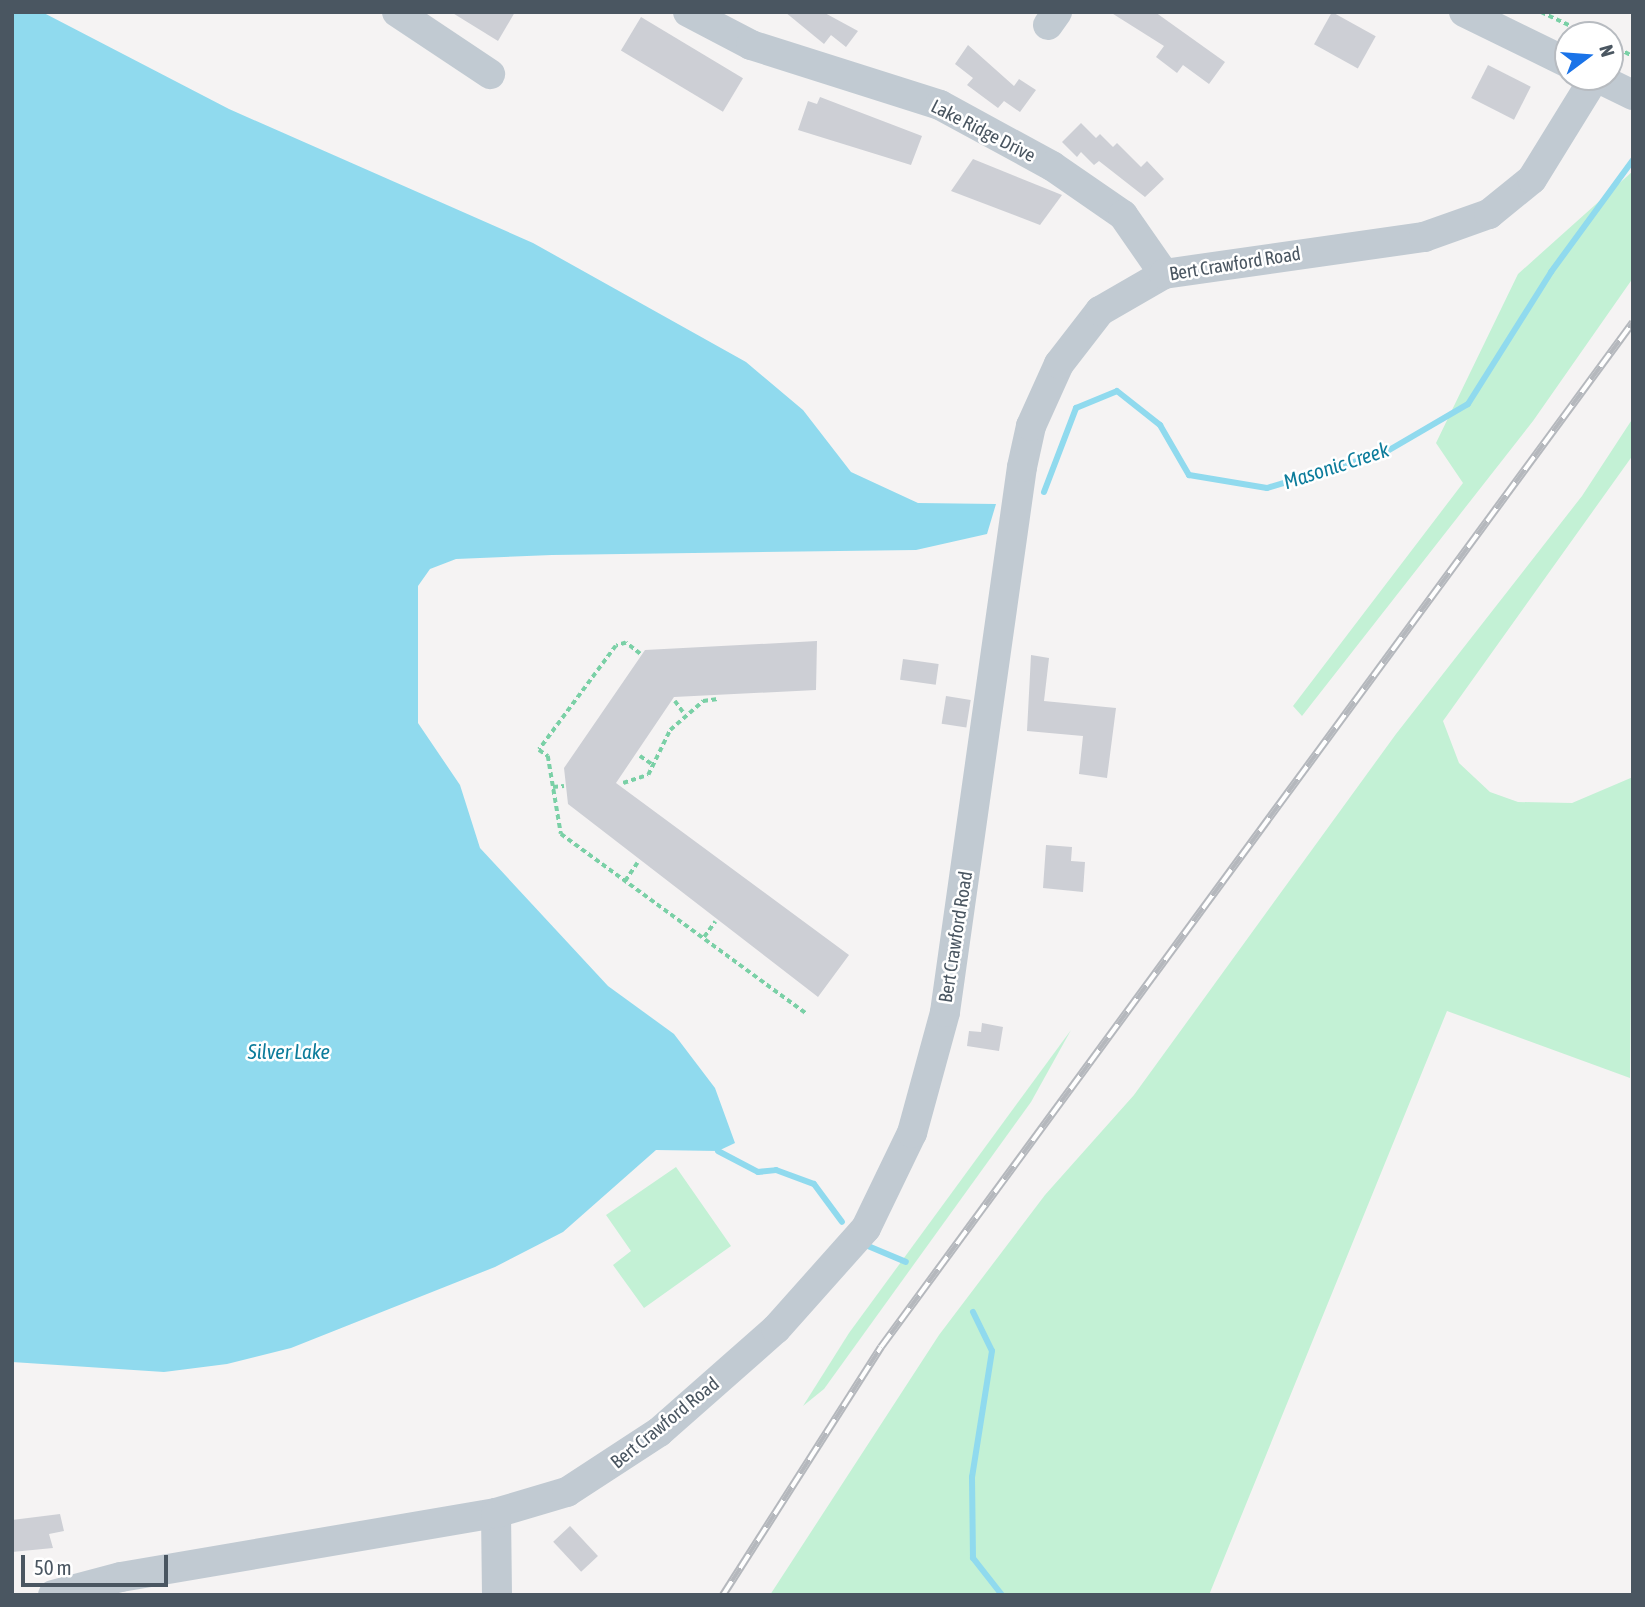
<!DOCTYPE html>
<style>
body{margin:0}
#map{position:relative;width:1645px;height:1607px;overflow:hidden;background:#f5f3f3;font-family:"Asap Condensed",sans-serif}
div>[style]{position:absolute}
.green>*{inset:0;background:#c3f1d5}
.water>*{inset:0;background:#90daee}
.stream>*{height:6px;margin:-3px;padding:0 3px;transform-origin:3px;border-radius:3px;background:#90daee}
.building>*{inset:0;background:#cdcfd5;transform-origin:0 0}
.path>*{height:3.5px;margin-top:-1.75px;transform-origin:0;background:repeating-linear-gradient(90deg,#7ad0a6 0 5px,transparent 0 8.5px)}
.minor>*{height:30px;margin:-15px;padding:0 15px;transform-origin:15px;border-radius:15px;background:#c1cad2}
.rail>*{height:8px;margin-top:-4px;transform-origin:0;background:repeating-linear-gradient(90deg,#fff 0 16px,#b5b8bd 0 32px);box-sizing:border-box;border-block:2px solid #b5b8bd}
span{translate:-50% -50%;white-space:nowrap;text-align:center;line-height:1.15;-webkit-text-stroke:5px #fff;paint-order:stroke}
.street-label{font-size:19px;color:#4a5661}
.water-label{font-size:21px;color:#0c7c9b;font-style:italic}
.frame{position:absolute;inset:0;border:14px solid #4a5661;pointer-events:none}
.north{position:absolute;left:1554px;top:21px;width:70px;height:70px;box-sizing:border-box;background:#fff;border:2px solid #b7bbc0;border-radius:50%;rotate:74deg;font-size:19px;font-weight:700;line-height:28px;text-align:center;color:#4a5661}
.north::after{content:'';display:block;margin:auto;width:24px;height:32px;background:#1a73e8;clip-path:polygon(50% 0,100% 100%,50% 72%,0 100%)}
.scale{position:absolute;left:21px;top:1555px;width:147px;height:32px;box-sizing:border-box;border:4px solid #4a5661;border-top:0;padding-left:9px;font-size:21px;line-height:24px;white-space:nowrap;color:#4a5661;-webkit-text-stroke:5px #fff;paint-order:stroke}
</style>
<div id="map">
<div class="green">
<i style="clip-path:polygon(1633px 171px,1633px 278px,1533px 421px,1302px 716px,1293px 706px,1463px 483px,1436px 443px,1518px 274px)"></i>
<i style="clip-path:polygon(1633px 418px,1633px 455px,1443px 721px,1459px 763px,1490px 792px,1518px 802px,1572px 803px,1633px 777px,1630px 1078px,1447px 1011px,1209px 1595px,770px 1595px,939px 1335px,1045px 1195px,1134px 1095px,1396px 734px,1582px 496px)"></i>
<i style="clip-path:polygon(1071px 1030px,1031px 1102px,824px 1389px,803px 1406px,849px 1333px)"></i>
<i style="clip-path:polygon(676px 1167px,731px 1246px,644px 1308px,613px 1265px,631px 1251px,606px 1215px)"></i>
</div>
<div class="water">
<i style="clip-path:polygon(12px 12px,42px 12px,229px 109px,533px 243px,746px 362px,803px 410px,851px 472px,918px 503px,996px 504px,987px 534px,916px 550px,552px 555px,456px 559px,430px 569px,418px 586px,418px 723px,460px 785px,480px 848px,608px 986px,674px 1034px,715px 1088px,735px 1143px,718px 1151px,656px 1150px,563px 1232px,495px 1267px,291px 1348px,227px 1364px,164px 1372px,12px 1362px)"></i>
</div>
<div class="stream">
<i style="left:1044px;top:492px;width:90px;rotate:-69.1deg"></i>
<i style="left:1076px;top:408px;width:44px;rotate:-22.5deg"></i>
<i style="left:1117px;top:391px;width:55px;rotate:38.3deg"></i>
<i style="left:1160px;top:425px;width:58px;rotate:59.9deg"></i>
<i style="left:1189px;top:475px;width:79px;rotate:9.5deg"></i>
<i style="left:1267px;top:488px;width:122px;rotate:-16.7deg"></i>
<i style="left:1384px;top:453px;width:97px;rotate:-30.3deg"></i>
<i style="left:1468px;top:404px;width:156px;rotate:-57.8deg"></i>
<i style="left:1551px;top:272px;width:139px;rotate:-53.8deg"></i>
<i style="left:718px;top:1151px;width:45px;rotate:27.7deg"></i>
<i style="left:758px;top:1172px;width:18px;rotate:-6deg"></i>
<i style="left:776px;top:1170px;width:40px;rotate:20.2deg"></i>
<i style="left:814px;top:1184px;width:47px;rotate:53.6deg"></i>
<i style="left:868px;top:1246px;width:41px;rotate:22.8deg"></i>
<i style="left:973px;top:1312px;width:43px;rotate:64deg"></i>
<i style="left:992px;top:1351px;width:128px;rotate:99deg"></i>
<i style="left:972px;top:1477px;width:81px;rotate:89.3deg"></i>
<i style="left:973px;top:1558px;width:47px;rotate:51.9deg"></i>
</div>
<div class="building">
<i style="clip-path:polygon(451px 12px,515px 12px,498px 41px)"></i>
<i style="clip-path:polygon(785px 12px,823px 12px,858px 31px,846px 47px,831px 35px,838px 26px,824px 44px)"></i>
<i style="clip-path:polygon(1110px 12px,1155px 12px,1225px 62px,1209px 84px,1183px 65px,1177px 73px,1156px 57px,1164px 46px)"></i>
<i style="left:1332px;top:12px;width:50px;height:37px;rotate:29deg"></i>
<i style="left:641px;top:17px;width:119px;height:39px;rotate:31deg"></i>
<i style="clip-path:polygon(968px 45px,1014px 86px,1019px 79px,1036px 90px,1020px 112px,1004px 101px,998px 108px,967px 85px,973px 78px,955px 64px)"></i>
<i style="left:1488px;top:65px;width:48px;height:37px;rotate:27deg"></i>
<i style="clip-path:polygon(820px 97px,922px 136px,911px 165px,798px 130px,808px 101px,817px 104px)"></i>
<i style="clip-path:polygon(1081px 123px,1096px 138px,1100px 134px,1113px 147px,1117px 143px,1141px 167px,1147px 161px,1164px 179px,1145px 197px,1099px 161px,1094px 165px,1081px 152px,1077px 157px,1062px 142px)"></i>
<i style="clip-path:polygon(973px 159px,1062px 195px,1040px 225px,951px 191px)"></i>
<i style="clip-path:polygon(817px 641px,816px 690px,674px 697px,616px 783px,849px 955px,818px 997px,568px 804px,564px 768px,645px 650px)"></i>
<i style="clip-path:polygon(1031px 655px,1049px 658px,1044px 701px,1116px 708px,1107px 778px,1079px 774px,1083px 736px,1027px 731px)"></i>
<i style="left:903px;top:659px;width:36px;height:21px;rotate:8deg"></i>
<i style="left:946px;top:696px;width:25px;height:28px;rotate:9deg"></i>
<i style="clip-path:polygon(1046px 845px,1072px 847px,1071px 861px,1085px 862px,1083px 892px,1043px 888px)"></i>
<i style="clip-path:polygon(982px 1023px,1003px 1027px,999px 1051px,967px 1046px,969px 1031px,981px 1032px)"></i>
<i style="clip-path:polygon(60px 1514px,64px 1531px,49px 1534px,53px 1548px,12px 1552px,12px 1520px)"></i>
<i style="left:570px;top:1526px;width:41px;height:23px;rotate:47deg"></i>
</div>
<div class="path">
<i style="left:1541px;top:12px;width:54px;rotate:25.1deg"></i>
<i style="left:1610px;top:44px;width:26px;rotate:28deg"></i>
<i style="left:640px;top:654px;width:18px;rotate:-142deg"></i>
<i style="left:626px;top:643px;width:10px;rotate:163deg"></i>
<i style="left:616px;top:646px;width:129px;rotate:126.5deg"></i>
<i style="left:539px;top:750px;width:11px;rotate:34deg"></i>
<i style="left:548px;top:756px;width:79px;rotate:80.5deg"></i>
<i style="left:561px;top:834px;width:303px;rotate:36.2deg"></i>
<i style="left:675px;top:701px;width:17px;rotate:54deg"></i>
<i style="left:640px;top:756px;width:14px;rotate:34deg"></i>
<i style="left:623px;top:783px;width:26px;rotate:-18deg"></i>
<i style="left:648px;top:775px;width:50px;rotate:-63.9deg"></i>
<i style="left:670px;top:730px;width:44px;rotate:-41.3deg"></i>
<i style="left:703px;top:701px;width:15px;rotate:-8deg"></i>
<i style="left:553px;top:787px;width:11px;rotate:-5deg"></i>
<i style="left:625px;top:881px;width:22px;rotate:-56deg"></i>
<i style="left:704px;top:937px;width:19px;rotate:-54deg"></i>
</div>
<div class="minor">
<i style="left:397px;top:12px;width:112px;rotate:33.7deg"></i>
<i style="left:688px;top:12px;width:71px;rotate:27.6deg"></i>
<i style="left:751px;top:45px;width:198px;rotate:17.6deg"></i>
<i style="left:940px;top:105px;width:128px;rotate:28.6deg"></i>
<i style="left:1052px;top:166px;width:86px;rotate:34.6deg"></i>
<i style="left:1123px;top:215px;width:72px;rotate:55.2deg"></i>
<i style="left:1464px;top:12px;width:116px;rotate:26.1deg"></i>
<i style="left:1048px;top:25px;width:16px;rotate:-55deg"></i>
<i style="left:1596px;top:77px;width:41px;rotate:25.9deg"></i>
<i style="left:496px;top:1513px;width:82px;rotate:89.3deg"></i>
<i style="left:53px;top:1595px;width:70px;rotate:-14.8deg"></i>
<i style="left:121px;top:1577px;width:380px;rotate:-9.7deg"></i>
<i style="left:496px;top:1513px;width:74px;rotate:-16.5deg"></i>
<i style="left:567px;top:1492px;width:110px;rotate:-33.1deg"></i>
<i style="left:659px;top:1432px;width:156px;rotate:-41.4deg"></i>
<i style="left:776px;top:1329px;width:135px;rotate:-48.3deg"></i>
<i style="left:866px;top:1228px;width:106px;rotate:-64.2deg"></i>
<i style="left:912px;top:1133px;width:125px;rotate:-74.7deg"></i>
<i style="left:945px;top:1012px;width:550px;rotate:-81.96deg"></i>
<i style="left:1022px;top:467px;width:42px;rotate:-77.6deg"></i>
<i style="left:1031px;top:426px;width:68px;rotate:-65.7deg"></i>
<i style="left:1059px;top:364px;width:67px;rotate:-52.3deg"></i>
<i style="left:1100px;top:311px;width:74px;rotate:-30deg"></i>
<i style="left:1164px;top:274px;width:263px;rotate:-8.1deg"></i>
<i style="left:1424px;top:237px;width:69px;rotate:-19.5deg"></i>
<i style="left:1489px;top:214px;width:55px;rotate:-39.1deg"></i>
<i style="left:1532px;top:179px;width:120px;rotate:-58.3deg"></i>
</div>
<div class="rail">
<i style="left:723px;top:1595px;width:294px;rotate:-57.5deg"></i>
<i style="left:881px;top:1347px;width:1271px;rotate:-53.73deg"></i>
</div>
<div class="street-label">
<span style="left:983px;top:131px;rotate:27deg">Lake Ridge Drive</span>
<span style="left:1235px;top:264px;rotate:-9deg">Bert Crawford Road</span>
<span style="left:956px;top:937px;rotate:-81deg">Bert Crawford Road</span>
<span style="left:665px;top:1423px;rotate:-39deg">Bert Crawford Road</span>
</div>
<div class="water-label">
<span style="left:1336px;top:465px;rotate:-18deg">Masonic Creek</span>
<span style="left:289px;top:1051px">Silver Lake</span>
</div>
<div class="frame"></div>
<div class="north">N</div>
<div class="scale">50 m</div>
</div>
